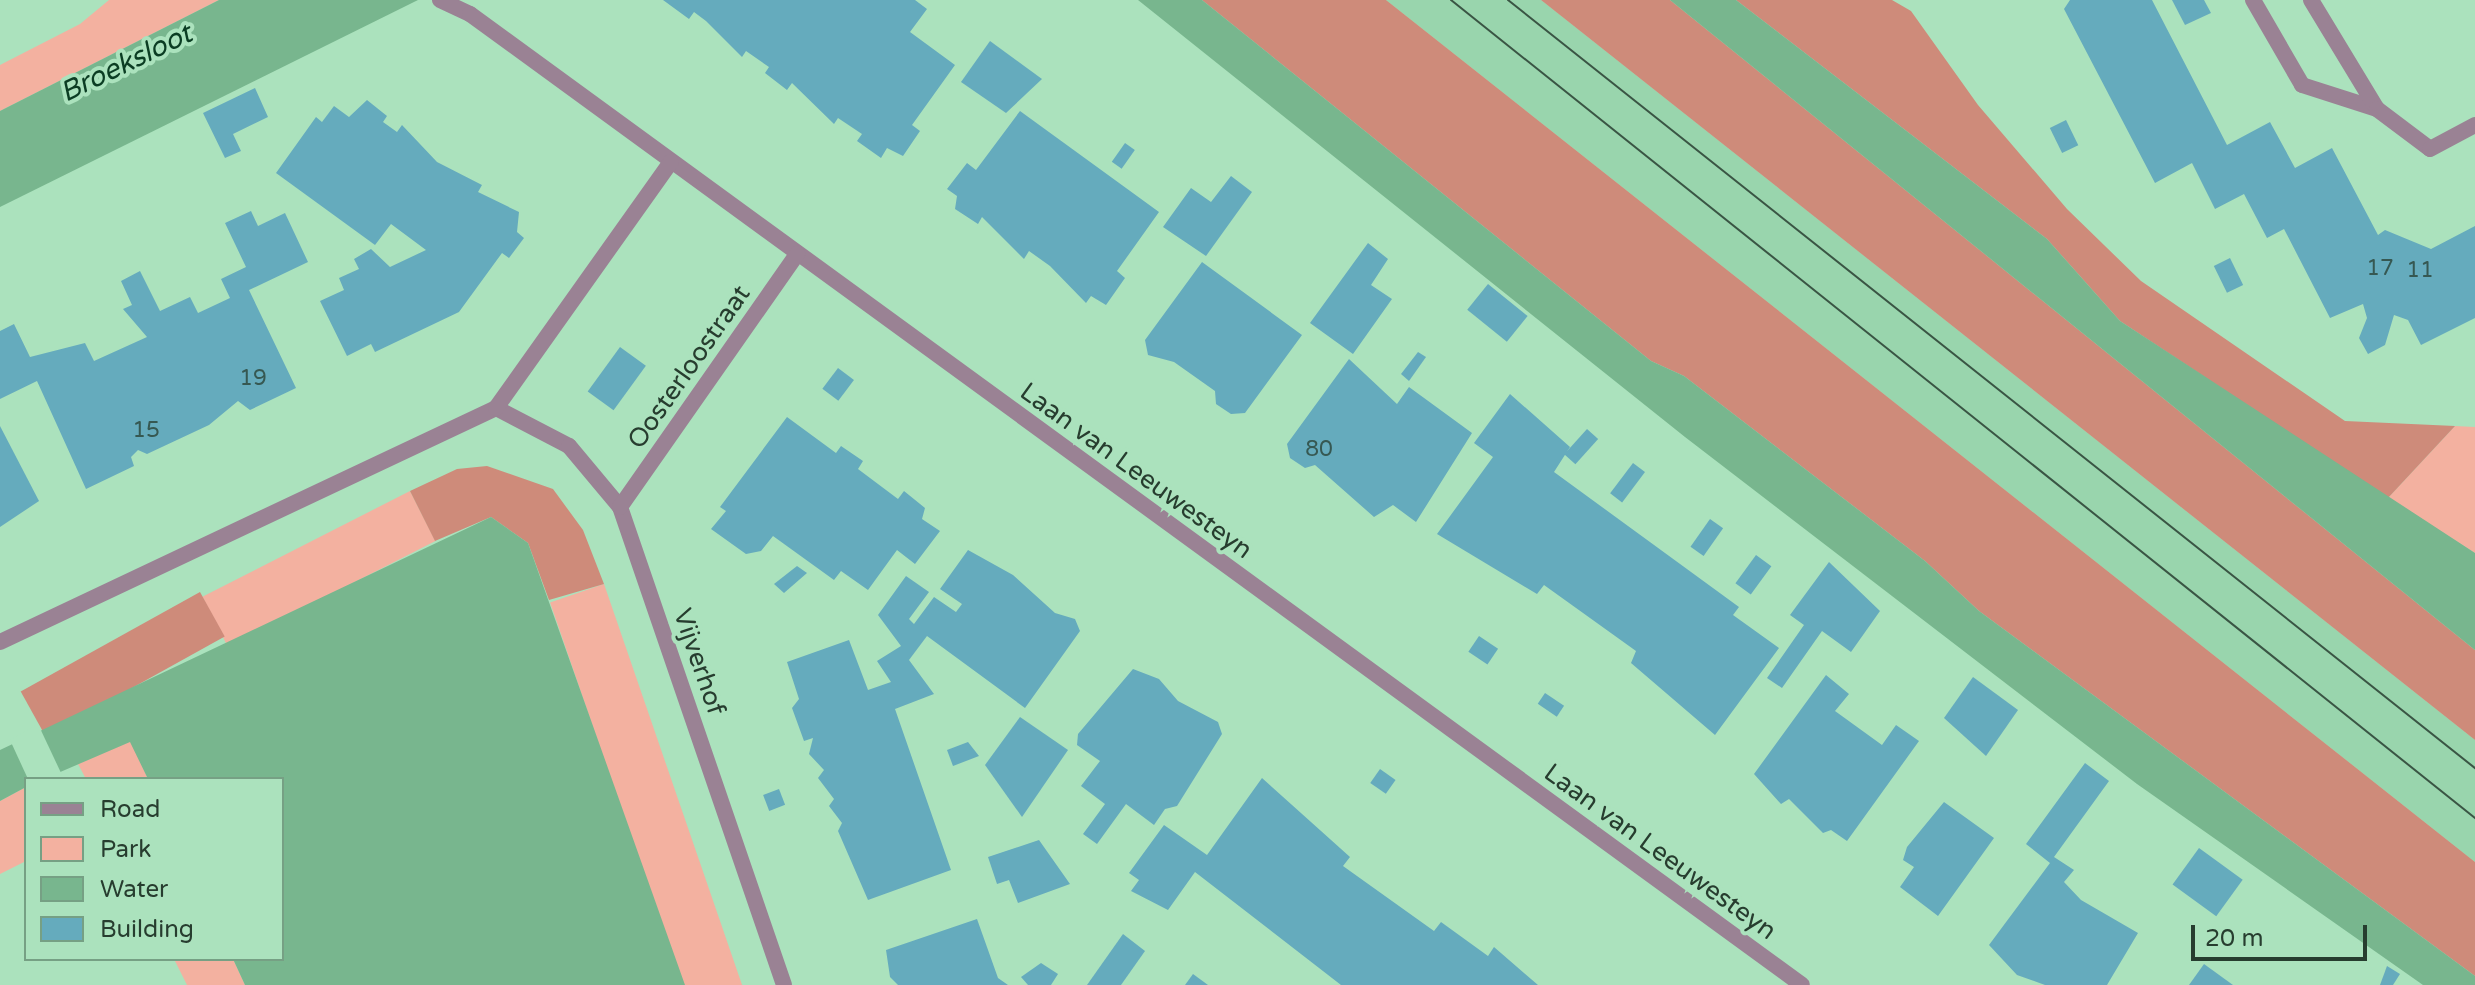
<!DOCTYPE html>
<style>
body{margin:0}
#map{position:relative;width:2475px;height:985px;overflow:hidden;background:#abe2bd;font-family:"Varela Round",sans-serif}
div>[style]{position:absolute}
.built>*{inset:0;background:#99d5ad}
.green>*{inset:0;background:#f3b1a0;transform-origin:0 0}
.forest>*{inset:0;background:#ce8b7a;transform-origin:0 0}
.water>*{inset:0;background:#78b68e}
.pier>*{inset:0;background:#abe2bd}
.building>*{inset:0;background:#65abbd;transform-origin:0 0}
.street>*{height:16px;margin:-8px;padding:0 8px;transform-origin:8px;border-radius:8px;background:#9a8294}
.tram>*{height:2px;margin:-1px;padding:0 1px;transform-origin:1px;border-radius:1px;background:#3a5544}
span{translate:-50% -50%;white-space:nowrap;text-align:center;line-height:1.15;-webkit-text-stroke:8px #abe2bd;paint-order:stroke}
.number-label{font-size:22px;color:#365852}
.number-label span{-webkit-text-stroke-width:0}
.street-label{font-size:26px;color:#273d2f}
.water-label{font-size:28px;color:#0b3d23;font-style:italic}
.legend{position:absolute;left:24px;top:777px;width:260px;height:184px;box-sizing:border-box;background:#abe2bd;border:2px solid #76a084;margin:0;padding:10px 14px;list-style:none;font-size:24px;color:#273d2f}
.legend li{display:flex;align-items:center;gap:16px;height:40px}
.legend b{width:40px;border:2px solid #76a084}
.scale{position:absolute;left:2191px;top:925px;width:176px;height:36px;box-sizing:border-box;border:4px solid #273d2f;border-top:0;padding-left:10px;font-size:24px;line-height:28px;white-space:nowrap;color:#273d2f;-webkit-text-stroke:6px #abe2bd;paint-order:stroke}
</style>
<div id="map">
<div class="built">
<i style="clip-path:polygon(1386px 0,1541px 0,2475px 740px,2475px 862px)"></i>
</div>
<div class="green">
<i style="clip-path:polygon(109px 0,219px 0,0 111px,0 65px,80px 24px)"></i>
<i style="clip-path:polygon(2455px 426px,2475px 427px,2475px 553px,2388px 498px)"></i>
<i style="left:410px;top:491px;width:56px;height:233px;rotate:63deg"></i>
<i style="left:604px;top:584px;width:425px;height:57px;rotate:71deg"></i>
<i style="clip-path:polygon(131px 741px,148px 779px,86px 779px,78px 764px)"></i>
<i style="clip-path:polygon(26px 787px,26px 861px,0 874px,0 801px)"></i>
<i style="clip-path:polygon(174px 959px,233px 959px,245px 985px,187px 985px)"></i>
</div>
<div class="forest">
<i style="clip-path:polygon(1202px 0,1386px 0,2475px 862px,2475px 976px,1979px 611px,1925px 561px,1684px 376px,1651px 361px)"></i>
<i style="clip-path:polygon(1541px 0,1670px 0,2475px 650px,2475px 740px)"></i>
<i style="clip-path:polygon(1736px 0,1892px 0,1911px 11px,1978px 105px,2067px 209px,2141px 281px,2345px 421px,2455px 426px,2388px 498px,2120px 321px,2047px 239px)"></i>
<i style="clip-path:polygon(487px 466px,553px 489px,583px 530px,604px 584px,549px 600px,528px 543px,491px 517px,435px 541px,410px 491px,457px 469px)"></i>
<i style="left:200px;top:592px;width:51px;height:205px;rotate:61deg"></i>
</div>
<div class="water">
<i style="clip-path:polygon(219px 0,418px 0,0 207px,0 111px)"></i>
<i style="clip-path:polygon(1138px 0,1202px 0,1651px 361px,1684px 376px,1925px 561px,1979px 611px,2475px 976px,2475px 985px,2423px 985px,2137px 784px,1685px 437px)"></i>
<i style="clip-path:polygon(1670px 0,1736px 0,2047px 239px,2120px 321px,2475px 553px,2475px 650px)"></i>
<i style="clip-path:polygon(491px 517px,528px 543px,685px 985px,245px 985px,233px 959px,282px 959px,282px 779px,148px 779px,130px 742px,44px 779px,26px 779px,26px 787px,0 801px,0 750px)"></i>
</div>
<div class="pier">
<i style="clip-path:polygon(38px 724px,62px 775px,54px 779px,28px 779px,10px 740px)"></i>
</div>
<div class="building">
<i style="clip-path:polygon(663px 0,915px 0,927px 9px,910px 32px,955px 65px,912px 125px,920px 131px,903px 156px,887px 148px,881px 158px,857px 141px,862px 134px,838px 118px,834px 124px,792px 83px,787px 90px,765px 73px,769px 67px,746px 51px,742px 57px,706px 21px,694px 12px,689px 19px)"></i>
<i style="clip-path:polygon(2070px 0,2152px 0,2227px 145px,2270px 122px,2295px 168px,2332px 148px,2378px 235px,2385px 230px,2431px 249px,2475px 226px,2475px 318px,2421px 345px,2408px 320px,2394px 315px,2385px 345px,2368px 354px,2359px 338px,2367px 318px,2363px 304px,2330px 318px,2284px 229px,2267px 238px,2244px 194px,2215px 209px,2192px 163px,2155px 183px,2064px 9px)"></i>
<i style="clip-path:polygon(2172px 0,2204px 0,2211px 13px,2185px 25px)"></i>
<i style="clip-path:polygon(990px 41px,1042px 79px,1006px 113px,961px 82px)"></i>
<i style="clip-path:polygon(255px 88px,268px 117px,233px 134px,241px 151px,225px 158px,203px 113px)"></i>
<i style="clip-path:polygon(367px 100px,387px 116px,383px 122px,397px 132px,402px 125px,437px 162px,482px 185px,478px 192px,519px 212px,517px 232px,524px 238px,509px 258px,502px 253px,459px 312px,375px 352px,371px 344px,347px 356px,320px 301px,344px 290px,339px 278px,359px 269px,354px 259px,371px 249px,390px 267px,426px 250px,391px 224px,375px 245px,276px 173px,316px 117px,322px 122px,334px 106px,349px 117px)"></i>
<i style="clip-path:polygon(1020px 111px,1159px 212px,1117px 271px,1125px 278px,1106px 305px,1091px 296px,1086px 303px,1050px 266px,1029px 251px,1024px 259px,982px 217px,978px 224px,955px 209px,957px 196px,947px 189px,967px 163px,976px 170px)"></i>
<i style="left:2066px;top:120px;width:28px;height:18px;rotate:64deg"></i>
<i style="left:1125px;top:143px;width:12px;height:23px;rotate:35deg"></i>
<i style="clip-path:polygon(1231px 176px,1252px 192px,1206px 256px,1163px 227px,1191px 188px,1211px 202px)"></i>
<i style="clip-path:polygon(251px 211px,258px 226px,285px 213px,308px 262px,249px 290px,296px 388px,250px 410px,238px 401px,209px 425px,147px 454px,138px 450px,131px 457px,134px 466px,86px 489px,37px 381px,0 399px,0 331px,14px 324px,30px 357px,85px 343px,94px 361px,147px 337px,123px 309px,132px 305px,121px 281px,140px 271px,160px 311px,190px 297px,198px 313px,230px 298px,221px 279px,246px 267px,225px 223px)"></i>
<i style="clip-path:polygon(1368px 243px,1388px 259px,1371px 285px,1392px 299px,1353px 354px,1310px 323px)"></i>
<i style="left:2230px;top:258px;width:30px;height:18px;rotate:64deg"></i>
<i style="clip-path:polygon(1202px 262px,1302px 335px,1245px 413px,1231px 414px,1216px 404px,1215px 391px,1174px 362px,1148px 355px,1145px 340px)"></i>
<i style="left:1488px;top:284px;width:51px;height:33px;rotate:39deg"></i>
<i style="left:620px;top:347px;width:32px;height:55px;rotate:36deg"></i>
<i style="clip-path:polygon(1418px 352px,1426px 357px,1409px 381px,1401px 374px)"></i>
<i style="clip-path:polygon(1349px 359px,1397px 404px,1409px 387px,1472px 433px,1416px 522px,1393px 505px,1374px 517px,1315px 465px,1305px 468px,1290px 458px,1287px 444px)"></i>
<i style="left:838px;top:368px;width:20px;height:26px;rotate:37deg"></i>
<i style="clip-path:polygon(1510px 394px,1570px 447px,1554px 472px,1739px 607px,1733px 615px,1779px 648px,1715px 735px,1631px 663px,1636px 651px,1544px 585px,1537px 594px,1437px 534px,1493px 457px,1474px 443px)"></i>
<i style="clip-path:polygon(787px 417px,836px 453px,841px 446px,863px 461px,858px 469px,898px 499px,904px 491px,925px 508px,922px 519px,940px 531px,915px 564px,897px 550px,868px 590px,841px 571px,834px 580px,773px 536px,761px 551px,746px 554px,711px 529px,726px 511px,720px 507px)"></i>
<i style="clip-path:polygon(0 426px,39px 501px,0 527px)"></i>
<i style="left:1587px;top:429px;width:15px;height:34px;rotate:42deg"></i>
<i style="left:1633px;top:463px;width:15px;height:38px;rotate:37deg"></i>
<i style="left:1710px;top:519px;width:16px;height:34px;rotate:35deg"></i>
<i style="clip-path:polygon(968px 550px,1013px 575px,1055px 613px,1075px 619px,1080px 631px,1025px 708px,927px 636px,909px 660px,934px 694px,895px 709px,951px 870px,868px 900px,838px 831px,842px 823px,829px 806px,834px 799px,818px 778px,824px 770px,809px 754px,813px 738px,804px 741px,792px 708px,799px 699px,787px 662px,849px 640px,868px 690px,891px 682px,877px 661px,901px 646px,878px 615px,906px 576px,929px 592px,909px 619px,914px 624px,934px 597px,956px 612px,962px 604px,940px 589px)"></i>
<i style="left:1756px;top:555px;width:19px;height:35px;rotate:36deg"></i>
<i style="clip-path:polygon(1829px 562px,1880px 611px,1851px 652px,1822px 631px,1782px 688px,1767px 678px,1804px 625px,1790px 615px)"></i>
<i style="clip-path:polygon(797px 566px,807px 573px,784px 593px,774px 584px)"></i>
<i style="left:1479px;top:636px;width:23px;height:19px;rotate:34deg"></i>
<i style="clip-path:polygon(1133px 669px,1159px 679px,1178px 701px,1218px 722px,1222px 734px,1177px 806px,1165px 809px,1154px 825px,1126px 804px,1097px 844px,1083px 834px,1105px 804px,1081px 786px,1100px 761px,1077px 745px,1078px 734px)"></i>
<i style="clip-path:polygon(1826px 675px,1849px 694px,1835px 711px,1882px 745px,1896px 725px,1919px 741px,1847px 841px,1831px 830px,1823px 833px,1789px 799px,1781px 804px,1754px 774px)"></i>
<i style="clip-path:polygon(1973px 677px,2018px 710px,1986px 756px,1944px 718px)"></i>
<i style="left:1545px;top:693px;width:23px;height:13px;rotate:34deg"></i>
<i style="clip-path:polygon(1020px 717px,1068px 750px,1022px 817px,985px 765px)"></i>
<i style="clip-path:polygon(968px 742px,979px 756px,953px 766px,947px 750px)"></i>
<i style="clip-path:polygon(2085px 763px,2109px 781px,2054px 857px,2074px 870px,2064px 882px,2081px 900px,2138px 933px,2107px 985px,2045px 985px,2017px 975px,1989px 945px,2050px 863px,2026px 844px)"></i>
<i style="left:1380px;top:769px;width:19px;height:17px;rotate:35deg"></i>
<i style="clip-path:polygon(1262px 778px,1350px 857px,1343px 866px,1434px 931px,1441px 922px,1488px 956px,1494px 947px,1538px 985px,1341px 985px,1195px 872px,1168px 910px,1131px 891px,1139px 880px,1129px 873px,1164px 825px,1207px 855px)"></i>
<i style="left:779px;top:789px;width:17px;height:17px;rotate:69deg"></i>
<i style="clip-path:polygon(1944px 802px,1994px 838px,1938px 916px,1900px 887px,1914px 867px,1903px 860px,1907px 847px)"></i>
<i style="clip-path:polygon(1039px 840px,1070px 884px,1018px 903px,1009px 880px,997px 884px,988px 857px)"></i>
<i style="left:2199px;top:848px;width:54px;height:45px;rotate:36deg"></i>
<i style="clip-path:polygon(977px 919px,998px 978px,1008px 985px,898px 985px,890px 977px,886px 950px)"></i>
<i style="clip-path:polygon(1123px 934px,1145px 951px,1121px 985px,1087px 985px)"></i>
<i style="clip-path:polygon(1041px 963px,1058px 974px,1051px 985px,1028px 985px,1021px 977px)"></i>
<i style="clip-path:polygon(2204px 964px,2233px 985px,2189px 985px)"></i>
<i style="clip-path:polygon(2387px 966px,2400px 974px,2393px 985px,2380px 985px)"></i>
<i style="clip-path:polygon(1193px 974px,1208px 985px,1185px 985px)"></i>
</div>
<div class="street">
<i style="left:440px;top:0;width:33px;rotate:25deg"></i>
<i style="left:470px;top:14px;width:1648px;rotate:36.09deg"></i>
<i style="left:2253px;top:0;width:98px;rotate:60deg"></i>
<i style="left:2302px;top:85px;width:79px;rotate:17.7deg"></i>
<i style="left:2311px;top:0;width:127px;rotate:58.8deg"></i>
<i style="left:2377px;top:109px;width:66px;rotate:37deg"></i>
<i style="left:2430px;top:149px;width:51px;rotate:-28.1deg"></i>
<i style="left:496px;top:408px;width:82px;rotate:27.5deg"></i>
<i style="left:569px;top:446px;width:80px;rotate:50.1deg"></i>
<i style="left:620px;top:507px;width:505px;rotate:71.06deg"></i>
<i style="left:620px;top:507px;width:309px;rotate:-55deg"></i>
<i style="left:0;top:642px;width:548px;rotate:-25.26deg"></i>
<i style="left:496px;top:408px;width:302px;rotate:-54.6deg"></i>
</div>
<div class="tram">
<i style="left:1451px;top:0;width:1311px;rotate:38.62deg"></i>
<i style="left:1508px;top:0;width:1235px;rotate:38.46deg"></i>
</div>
<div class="number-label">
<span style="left:2380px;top:269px">17</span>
<span style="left:2420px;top:271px">11</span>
<span style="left:253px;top:379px">19</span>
<span style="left:146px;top:431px">15</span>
<span style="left:1319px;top:450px">80</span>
</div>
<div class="street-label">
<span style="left:689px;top:367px;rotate:-55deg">Oosterloostraat</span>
<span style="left:1136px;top:471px;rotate:36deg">Laan van Leeuwesteyn</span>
<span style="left:699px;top:662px;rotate:71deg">Vijverhof</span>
<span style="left:1660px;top:852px;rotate:36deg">Laan van Leeuwesteyn</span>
</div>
<div class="water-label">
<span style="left:126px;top:63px;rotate:-26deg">Broeksloot</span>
</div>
<ul class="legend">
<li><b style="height:10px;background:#9a8294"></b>Road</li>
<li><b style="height:22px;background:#f3b1a0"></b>Park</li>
<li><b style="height:22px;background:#78b68e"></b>Water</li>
<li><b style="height:22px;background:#65abbd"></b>Building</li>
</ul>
<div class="scale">20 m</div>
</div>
